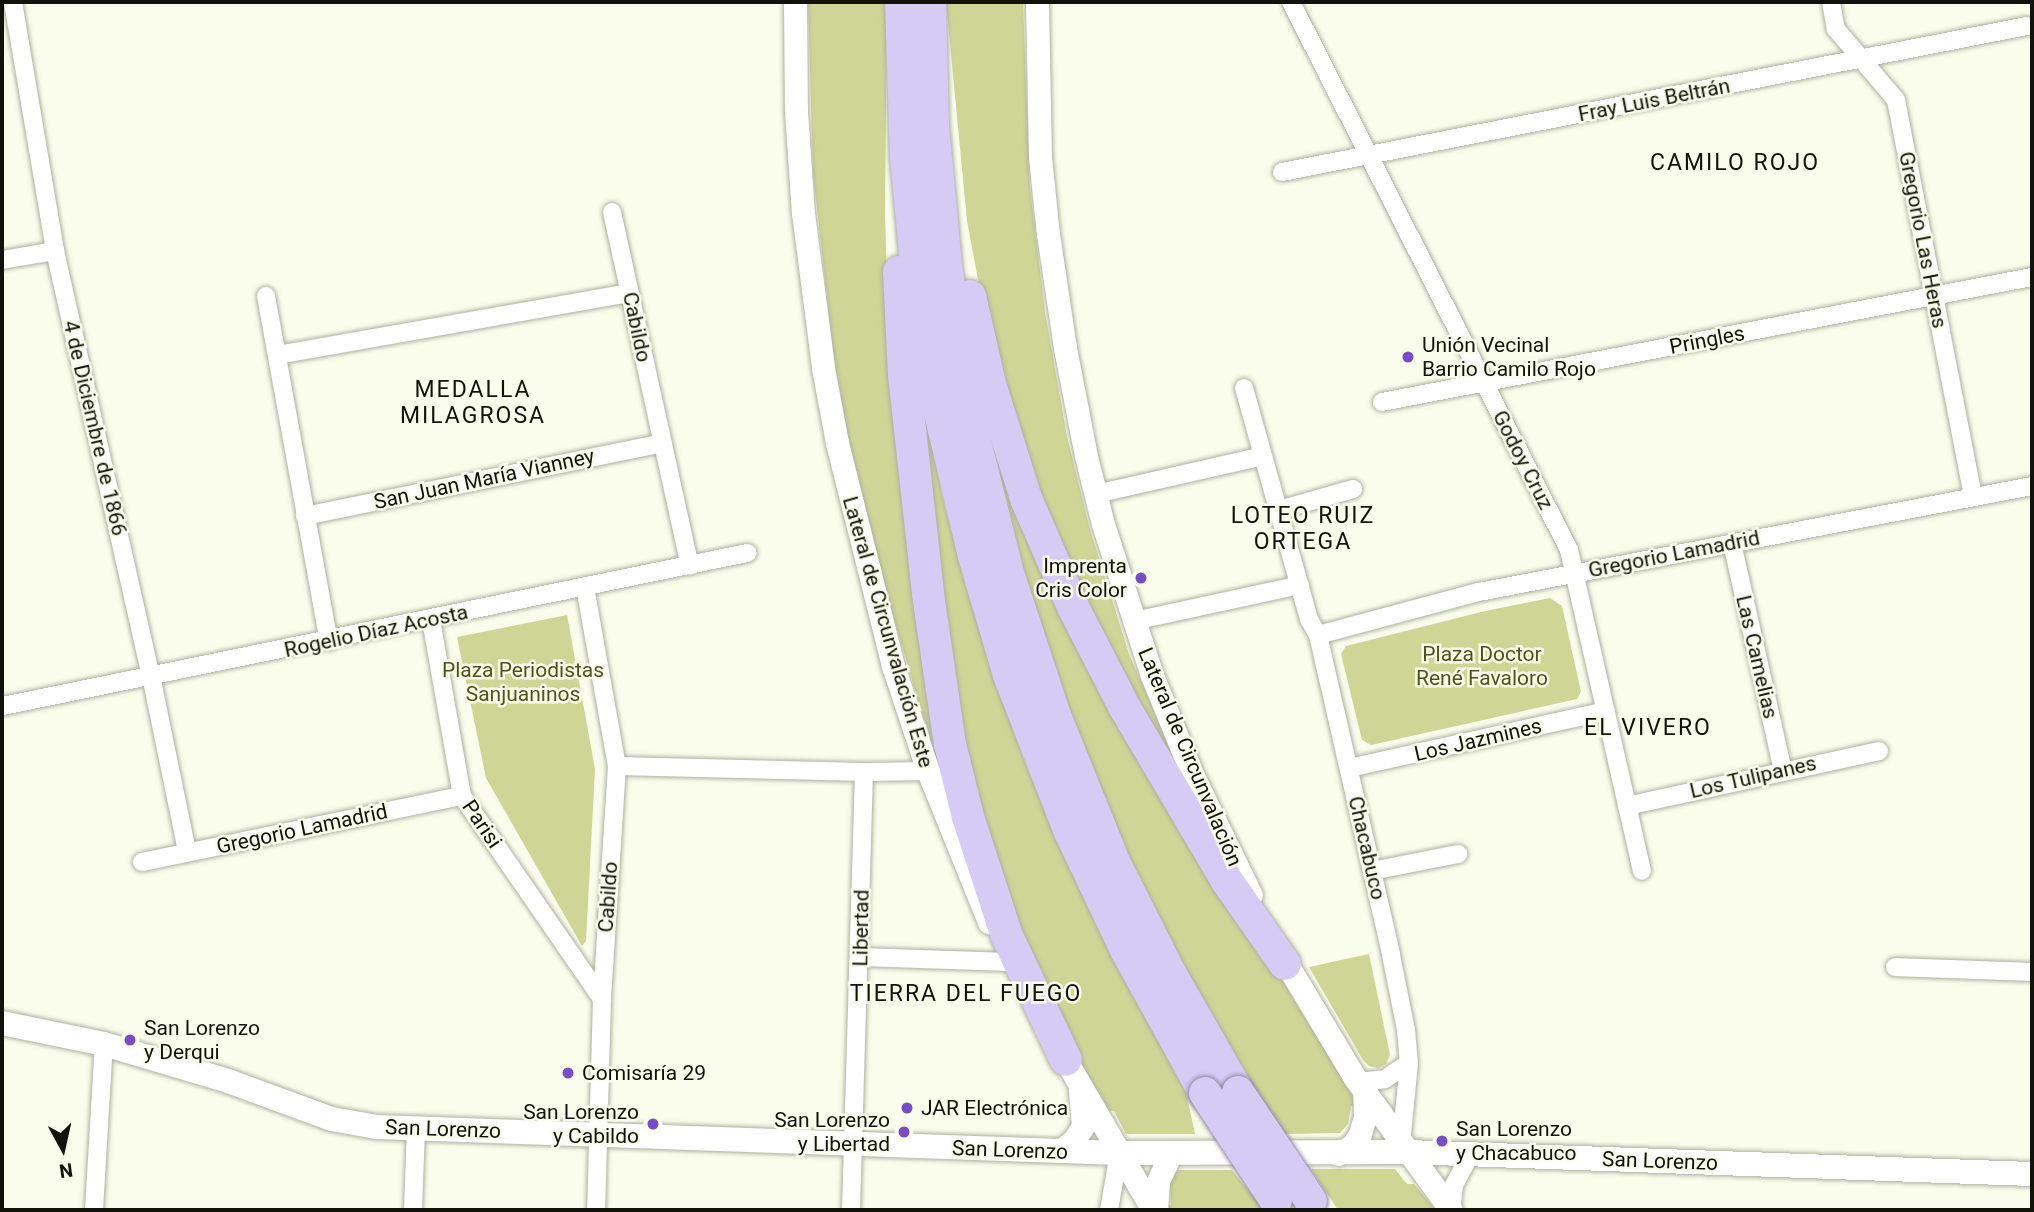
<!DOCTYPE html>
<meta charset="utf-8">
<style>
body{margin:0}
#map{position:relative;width:2034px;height:1212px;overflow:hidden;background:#fafdeb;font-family:Roboto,sans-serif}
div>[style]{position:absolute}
.green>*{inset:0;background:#cfd695}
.roads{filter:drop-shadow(0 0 2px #aeb0a0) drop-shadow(0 0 2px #aeb0a0)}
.minor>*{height:18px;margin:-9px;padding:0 9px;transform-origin:9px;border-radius:9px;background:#fff}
.tertiary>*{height:23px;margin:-11.5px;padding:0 11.5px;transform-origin:11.5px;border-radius:11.5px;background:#fff}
.secondary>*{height:24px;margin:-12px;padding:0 12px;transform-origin:12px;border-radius:12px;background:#fff}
.motorway>*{height:32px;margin:-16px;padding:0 16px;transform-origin:16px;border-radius:16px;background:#d5cbf5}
.bridges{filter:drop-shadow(0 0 2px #918aa3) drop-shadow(0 0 2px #918aa3)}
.motorway-bridge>*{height:32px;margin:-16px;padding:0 16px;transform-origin:16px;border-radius:16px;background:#d5cbf5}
.dots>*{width:19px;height:19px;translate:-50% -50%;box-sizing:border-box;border:4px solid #fafdeb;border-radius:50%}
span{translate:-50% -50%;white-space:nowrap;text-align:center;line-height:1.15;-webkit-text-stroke:5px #fafdeb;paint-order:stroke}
.street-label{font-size:21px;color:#12120c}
.poi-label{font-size:21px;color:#12120c}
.left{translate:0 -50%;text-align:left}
.right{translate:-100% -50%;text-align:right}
.park-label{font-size:21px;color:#4f5417}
.neighbourhood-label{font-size:23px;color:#12120c;letter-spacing:2px}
.frame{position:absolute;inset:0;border:4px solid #12120c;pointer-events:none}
.north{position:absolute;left:28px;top:1114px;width:70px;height:70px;-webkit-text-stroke:5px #fafdeb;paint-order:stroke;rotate:172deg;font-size:19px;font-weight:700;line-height:28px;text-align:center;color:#12120c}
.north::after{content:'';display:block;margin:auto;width:24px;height:32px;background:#12120c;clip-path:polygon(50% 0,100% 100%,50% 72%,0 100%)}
</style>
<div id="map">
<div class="green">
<i style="clip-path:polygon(808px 2px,887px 2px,885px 212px,888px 322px,948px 786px,922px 713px,877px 562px,855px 475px,834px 358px,813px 173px)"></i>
<i style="clip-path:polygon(946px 2px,1023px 2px,1030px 188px,1045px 312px,1067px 436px,1089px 526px,1129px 654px,1215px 851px,1053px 536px,987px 328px,967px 221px)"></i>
<i style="clip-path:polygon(968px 321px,992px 409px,1202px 849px,1357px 1103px,1358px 1106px,1351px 1106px,1348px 1124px,1340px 1133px,1285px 1134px,1255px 1092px,1185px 970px,1132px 865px,1074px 727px,1024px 573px,999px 481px)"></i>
<i style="clip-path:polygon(912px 368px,926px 414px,943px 500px,967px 591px,1025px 763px,1084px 898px,1186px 1093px,1195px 1134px,1126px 1134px,1114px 1111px,1106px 1110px,1051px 1009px,976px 824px)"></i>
<i style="clip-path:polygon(1550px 598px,1562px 606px,1581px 692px,1577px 699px,1371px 745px,1362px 740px,1341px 654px,1346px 646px,1481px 612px)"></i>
<i style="clip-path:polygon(567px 615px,595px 769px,586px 941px,582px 946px,486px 778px,457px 637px)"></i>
<i style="clip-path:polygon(1369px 954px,1390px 1055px,1386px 1064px,1378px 1068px,1369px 1066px,1363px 1060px,1309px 967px)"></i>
<i style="clip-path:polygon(1311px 1169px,1395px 1169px,1407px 1184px,1414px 1184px,1436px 1210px,1338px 1210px)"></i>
<i style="clip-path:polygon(1178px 1170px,1232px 1170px,1264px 1210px,1168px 1210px,1166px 1206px,1171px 1205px,1170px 1182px)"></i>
</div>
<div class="roads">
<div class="minor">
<i style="left:13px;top:2px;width:253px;rotate:80.4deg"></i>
<i style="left:55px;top:251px;width:436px;rotate:77.3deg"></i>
<i style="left:151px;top:676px;width:180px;rotate:78.4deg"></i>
<i style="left:1291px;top:2px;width:614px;rotate:63.1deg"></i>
<i style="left:1569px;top:550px;width:329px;rotate:77.2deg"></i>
<i style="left:1831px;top:2px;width:27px;rotate:80deg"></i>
<i style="left:1836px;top:29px;width:93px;rotate:49.8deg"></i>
<i style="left:1896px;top:100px;width:404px;rotate:79deg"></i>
<i style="left:1282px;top:172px;width:759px;rotate:-11.09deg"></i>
<i style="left:612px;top:212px;width:362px;rotate:77.6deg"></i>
<i style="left:2px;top:260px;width:54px;rotate:-9.6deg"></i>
<i style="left:266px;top:296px;width:351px;rotate:79.7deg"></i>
<i style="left:277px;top:355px;width:358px;rotate:-10deg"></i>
<i style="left:1244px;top:388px;width:240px;rotate:74.3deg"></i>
<i style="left:1309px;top:619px;width:18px;rotate:61deg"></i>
<i style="left:1318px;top:635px;width:328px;rotate:77.1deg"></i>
<i style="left:1391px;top:955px;width:76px;rotate:78.7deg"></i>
<i style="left:1406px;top:1030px;width:33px;rotate:85deg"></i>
<i style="left:1409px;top:1063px;width:82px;rotate:95.6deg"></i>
<i style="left:1382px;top:402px;width:662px;rotate:-10.89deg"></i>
<i style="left:1096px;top:494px;width:171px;rotate:-12.8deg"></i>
<i style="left:1279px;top:510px;width:77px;rotate:-15.8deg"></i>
<i style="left:305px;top:516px;width:365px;rotate:-11.5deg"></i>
<i style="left:1732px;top:543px;width:234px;rotate:77.4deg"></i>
<i style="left:585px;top:587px;width:182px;rotate:79.9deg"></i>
<i style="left:617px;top:766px;width:233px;rotate:93.7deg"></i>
<i style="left:602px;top:999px;width:211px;rotate:91.6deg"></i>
<i style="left:431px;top:620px;width:179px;rotate:80deg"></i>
<i style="left:462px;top:796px;width:247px;rotate:55.4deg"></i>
<i style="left:1134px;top:621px;width:170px;rotate:-12.2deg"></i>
<i style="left:1318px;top:635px;width:167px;rotate:-15deg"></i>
<i style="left:1479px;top:592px;width:563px;rotate:-10.85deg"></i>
<i style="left:3px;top:706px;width:760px;rotate:-11.62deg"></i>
<i style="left:617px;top:766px;width:247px;rotate:1.4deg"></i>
<i style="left:864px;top:772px;width:64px;rotate:-0.9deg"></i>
<i style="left:1349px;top:768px;width:263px;rotate:-12.5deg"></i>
<i style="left:1627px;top:806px;width:258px;rotate:-12.3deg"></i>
<i style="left:142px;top:862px;width:327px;rotate:-11.7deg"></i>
<i style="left:1372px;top:871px;width:88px;rotate:-11.2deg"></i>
<i style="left:861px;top:957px;width:147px;rotate:1.9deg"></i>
<i style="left:1895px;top:967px;width:137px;rotate:2.1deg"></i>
<i style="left:1358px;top:1082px;width:27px;rotate:-6deg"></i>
<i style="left:1385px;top:1079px;width:29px;rotate:-34deg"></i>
<i style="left:94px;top:1210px;width:166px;rotate:-86.6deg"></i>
<i style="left:413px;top:1210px;width:81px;rotate:-87.9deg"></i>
<i style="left:851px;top:1210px;width:438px;rotate:-88.3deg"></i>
<i style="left:1109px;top:1210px;width:58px;rotate:-80deg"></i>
<i style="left:1451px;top:1210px;width:25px;rotate:-83deg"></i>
<i style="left:1454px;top:1185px;width:34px;rotate:-62deg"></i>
</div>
<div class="tertiary">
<i style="left:795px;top:2px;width:109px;rotate:89.5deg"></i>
<i style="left:796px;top:111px;width:102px;rotate:86.1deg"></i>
<i style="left:803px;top:213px;width:156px;rotate:82.6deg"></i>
<i style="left:823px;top:368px;width:76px;rotate:79.4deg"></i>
<i style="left:837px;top:443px;width:230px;rotate:75.9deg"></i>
<i style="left:893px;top:666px;width:111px;rotate:71.6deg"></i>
<i style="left:928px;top:771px;width:163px;rotate:68deg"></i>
<i style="left:1037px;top:2px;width:155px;rotate:88.9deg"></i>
<i style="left:1040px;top:157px;width:77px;rotate:84.1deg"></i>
<i style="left:1048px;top:234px;width:115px;rotate:81.5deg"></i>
<i style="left:1065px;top:348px;width:110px;rotate:79deg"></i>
<i style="left:1086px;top:456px;width:70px;rotate:76deg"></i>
<i style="left:1103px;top:524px;width:157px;rotate:72.1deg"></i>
<i style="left:1151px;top:673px;width:111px;rotate:67.8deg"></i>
<i style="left:1193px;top:776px;width:132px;rotate:64deg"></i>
<i style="left:1279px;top:951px;width:148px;rotate:59.1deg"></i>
<i style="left:1355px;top:1078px;width:163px;rotate:54deg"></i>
<i style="left:1058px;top:1047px;width:189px;rotate:59.8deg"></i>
<i style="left:1060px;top:1151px;width:18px;rotate:-38deg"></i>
<i style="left:1074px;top:1140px;width:17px;rotate:-57deg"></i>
<i style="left:1083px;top:1126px;width:37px;rotate:-95deg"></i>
<i style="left:1338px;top:1154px;width:16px;rotate:-30deg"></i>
<i style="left:1352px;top:1146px;width:14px;rotate:-56deg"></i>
<i style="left:1360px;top:1134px;width:19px;rotate:-74deg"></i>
<i style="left:1365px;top:1116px;width:24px;rotate:-92deg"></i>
<i style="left:1156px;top:1210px;width:29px;rotate:-86deg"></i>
<i style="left:1158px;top:1181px;width:31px;rotate:-65deg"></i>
</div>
<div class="secondary">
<i style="left:2px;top:1023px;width:104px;rotate:11.6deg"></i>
<i style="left:104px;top:1044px;width:129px;rotate:16.6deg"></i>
<i style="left:228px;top:1081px;width:111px;rotate:20.1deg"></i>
<i style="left:332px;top:1119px;width:46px;rotate:10.1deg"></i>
<i style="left:377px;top:1127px;width:742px;rotate:2.01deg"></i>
<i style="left:1119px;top:1153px;width:288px;rotate:-0.2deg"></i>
<i style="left:1407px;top:1152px;width:625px;rotate:2.02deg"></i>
</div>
<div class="motorway">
<i style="left:901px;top:2px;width:155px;rotate:88.2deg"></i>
<i style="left:906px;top:157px;width:117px;rotate:84.6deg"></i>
<i style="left:917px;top:273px;width:138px;rotate:80.8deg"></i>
<i style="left:939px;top:409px;width:151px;rotate:76.6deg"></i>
<i style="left:974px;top:556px;width:124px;rotate:73.6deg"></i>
<i style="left:1009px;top:675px;width:168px;rotate:68.8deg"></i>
<i style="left:1070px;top:832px;width:131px;rotate:64.6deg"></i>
<i style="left:1126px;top:950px;width:163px;rotate:61.1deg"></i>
<i style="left:930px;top:2px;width:123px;rotate:88.6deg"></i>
<i style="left:933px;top:125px;width:142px;rotate:84.7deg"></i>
<i style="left:946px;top:266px;width:169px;rotate:80.8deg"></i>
<i style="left:973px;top:433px;width:144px;rotate:76deg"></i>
<i style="left:1008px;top:573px;width:147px;rotate:71.8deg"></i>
<i style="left:1054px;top:713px;width:163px;rotate:68deg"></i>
<i style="left:1115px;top:864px;width:120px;rotate:63.2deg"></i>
<i style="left:1169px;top:971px;width:139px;rotate:60.3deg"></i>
<i style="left:899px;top:272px;width:103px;rotate:87.2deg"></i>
<i style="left:904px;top:375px;width:220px;rotate:83.7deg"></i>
<i style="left:928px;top:594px;width:152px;rotate:81.7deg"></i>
<i style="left:950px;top:744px;width:75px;rotate:76.1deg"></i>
<i style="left:968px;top:817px;width:125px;rotate:71.9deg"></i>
<i style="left:1007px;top:936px;width:137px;rotate:64.6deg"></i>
<i style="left:970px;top:296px;width:90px;rotate:77.2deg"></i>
<i style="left:990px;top:384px;width:123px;rotate:72.5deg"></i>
<i style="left:1027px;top:501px;width:116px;rotate:66.5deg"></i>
<i style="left:1073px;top:607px;width:114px;rotate:62.8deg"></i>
<i style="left:1125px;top:708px;width:201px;rotate:59.5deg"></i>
<i style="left:1227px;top:881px;width:101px;rotate:55.1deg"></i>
</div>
</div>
<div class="bridges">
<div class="motorway-bridge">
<i style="left:1238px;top:1092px;width:131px;rotate:56.2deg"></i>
<i style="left:1205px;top:1093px;width:129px;rotate:56.7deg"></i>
</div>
</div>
<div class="dots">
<i style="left:1408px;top:357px;background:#774cc4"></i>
<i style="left:1141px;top:578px;background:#774cc4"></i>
<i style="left:130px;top:1040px;background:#774cc4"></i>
<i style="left:568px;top:1073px;background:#774cc4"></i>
<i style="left:907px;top:1108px;background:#774cc4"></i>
<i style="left:653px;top:1124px;background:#774cc4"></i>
<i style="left:904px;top:1132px;background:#774cc4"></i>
<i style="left:1442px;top:1141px;background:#774cc4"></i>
</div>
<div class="street-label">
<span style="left:1654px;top:100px;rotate:-11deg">Fray Luis Beltrán</span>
<span style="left:1923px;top:240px;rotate:79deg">Gregorio Las Heras</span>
<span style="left:637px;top:327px;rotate:78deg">Cabildo</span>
<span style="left:1707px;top:340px;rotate:-11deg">Pringles</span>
<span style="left:95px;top:428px;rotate:77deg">4 de Diciembre de 1866</span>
<span style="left:1523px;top:460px;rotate:63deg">Godoy Cruz</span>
<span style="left:484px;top:479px;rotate:-12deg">San Juan María Vianney</span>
<span style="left:1674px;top:554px;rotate:-11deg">Gregorio Lamadrid</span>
<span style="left:376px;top:631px;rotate:-12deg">Rogelio Díaz Acosta</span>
<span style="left:888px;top:632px;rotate:74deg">Lateral de Circunvalación Este</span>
<span style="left:1757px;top:657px;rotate:77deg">Las Camelias</span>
<span style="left:1478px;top:740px;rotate:-13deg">Los Jazmines</span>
<span style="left:1190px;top:757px;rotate:67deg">Lateral de Circunvalación</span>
<span style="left:1753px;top:777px;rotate:-13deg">Los Tulipanes</span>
<span style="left:482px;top:824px;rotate:56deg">Parisi</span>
<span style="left:302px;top:829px;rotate:-12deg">Gregorio Lamadrid</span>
<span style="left:1367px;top:848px;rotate:77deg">Chacabuco</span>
<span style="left:608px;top:897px;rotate:-86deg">Cabildo</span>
<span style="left:861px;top:928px;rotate:-89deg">Libertad</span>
<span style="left:443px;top:1129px;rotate:2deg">San Lorenzo</span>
<span style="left:1010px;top:1150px;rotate:2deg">San Lorenzo</span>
<span style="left:1660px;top:1161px;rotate:2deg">San Lorenzo</span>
</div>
<div class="poi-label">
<span class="left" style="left:1422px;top:357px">Unión Vecinal<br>Barrio Camilo Rojo</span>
<span class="right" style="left:1127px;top:578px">Imprenta<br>Cris Color</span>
<span class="left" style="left:144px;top:1040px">San Lorenzo<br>y Derqui</span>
<span class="left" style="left:582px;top:1073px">Comisaría 29</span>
<span class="left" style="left:921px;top:1108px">JAR Electrónica</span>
<span class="right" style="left:639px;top:1124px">San Lorenzo<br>y Cabildo</span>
<span class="right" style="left:890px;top:1132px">San Lorenzo<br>y Libertad</span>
<span class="left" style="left:1456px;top:1141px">San Lorenzo<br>y Chacabuco</span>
</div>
<div class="park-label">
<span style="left:1482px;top:666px">Plaza Doctor<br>René Favaloro</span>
<span style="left:523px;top:682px">Plaza Periodistas<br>Sanjuaninos</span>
</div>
<div class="neighbourhood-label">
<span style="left:1735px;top:163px">CAMILO ROJO</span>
<span style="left:473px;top:403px">MEDALLA<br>MILAGROSA</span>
<span style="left:1303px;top:529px">LOTEO RUIZ<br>ORTEGA</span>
<span style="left:1648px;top:728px">EL VIVERO</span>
<span style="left:966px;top:994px">TIERRA DEL FUEGO</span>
</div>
<div class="frame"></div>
<div class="north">N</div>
</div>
